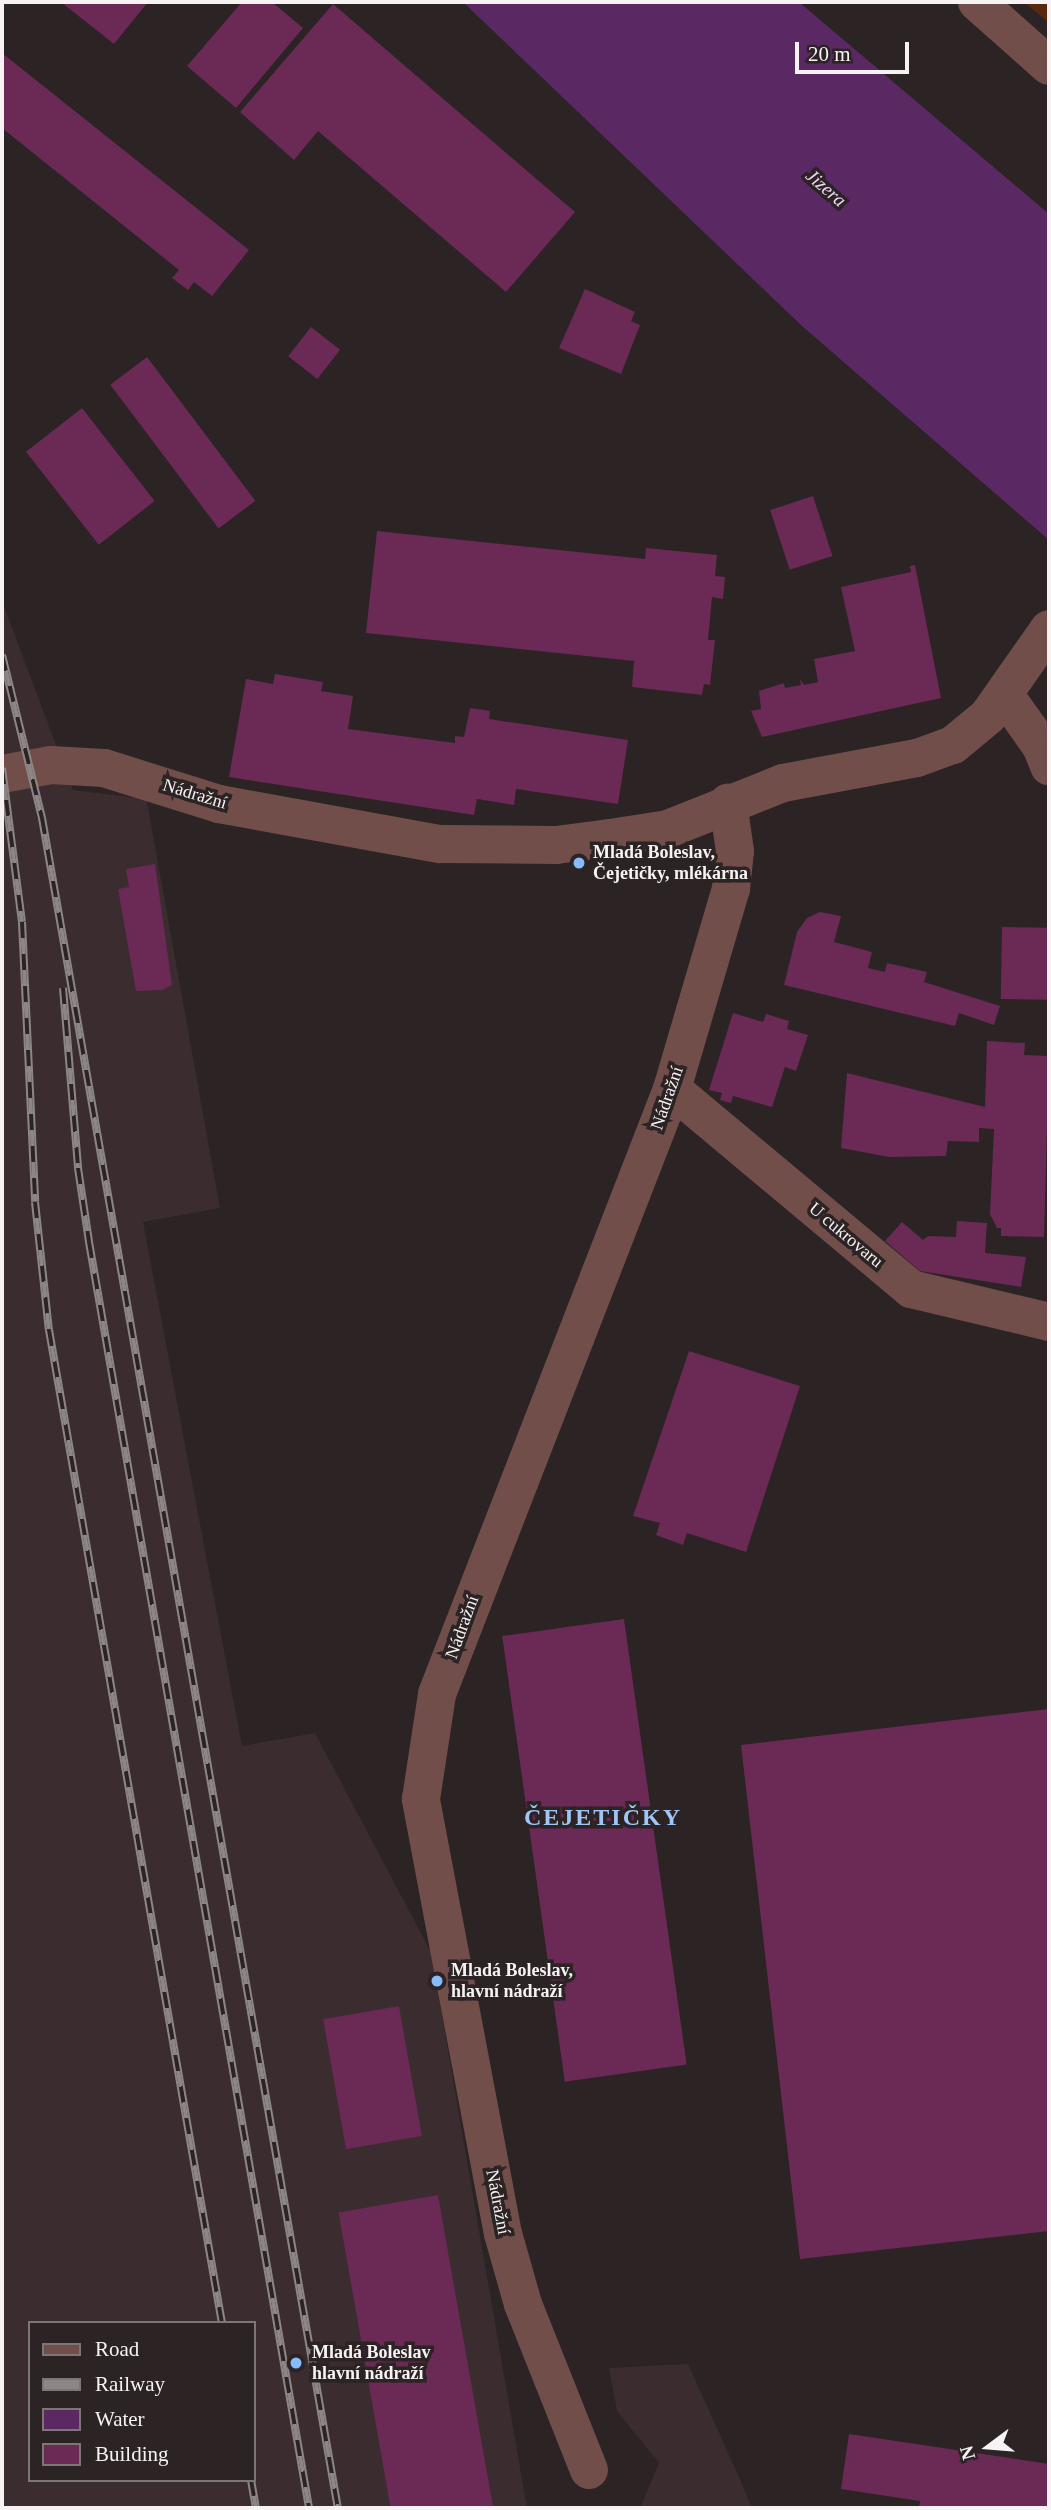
<!DOCTYPE html>
<meta charset="utf-8">
<style>
body{margin:0}
#map{position:relative;width:1051px;height:2510px;overflow:hidden;background:#2b2324;font-family:"Times New Roman",serif}
div>[style]{position:absolute}
.built>*{inset:0;background:#3a2c2f}
.green>*{inset:0;background:#58290d}
.water>*{inset:0;background:#5a2964}
.building>*{inset:0;background:#6b2955;transform-origin:0 0}
.minor>*{height:38px;margin:-19px;padding:0 19px;transform-origin:19px;border-radius:19px;background:#724e4a}
.rail>*{height:8px;margin-top:-4px;transform-origin:0;background:repeating-linear-gradient(90deg,#2b2324 0 16px,#8c8687 0 32px);box-sizing:border-box;border-block:2px solid #8c8687}
.dots>*{width:19px;height:19px;translate:-50% -50%;box-sizing:border-box;border:4px solid #2b2324;border-radius:50%}
span{translate:-50% -50%;white-space:nowrap;text-align:center;line-height:1.15;-webkit-text-stroke:7px #2b2324;paint-order:stroke}
.street-label{font-size:18px;color:#f7f2f3}
.poi-label{font-size:18px;color:#f7f2f3;font-weight:700}
.left{translate:0 -50%;text-align:left}
.water-label{font-size:19px;color:#f2d5f8;font-style:italic}
.district-label{font-size:24px;color:#a0c6f7;font-weight:700;letter-spacing:2px}
.frame{position:absolute;inset:0;border:4px solid #f7f2f3;pointer-events:none}
.legend{position:absolute;left:28px;top:2321px;width:228px;height:161px;box-sizing:border-box;background:#2b2324;border:2px solid #7d7677;margin:0;padding:9px 12px;list-style:none;font-size:21px;color:#f7f2f3}
.legend li{display:flex;align-items:center;gap:14px;height:35px}
.legend b{width:35px;border:2px solid #7d7677}
.north{position:absolute;left:953px;top:2412px;width:70px;height:70px;-webkit-text-stroke:5px #2b2324;paint-order:stroke;rotate:254deg;font-size:19px;font-weight:700;line-height:28px;text-align:center;color:#f7f2f3}
.north::after{content:'';display:block;margin:auto;width:24px;height:32px;background:#f7f2f3;clip-path:polygon(50% 0,100% 100%,50% 72%,0 100%)}
.scale{position:absolute;left:795px;top:42px;width:114px;height:32px;box-sizing:border-box;border:4px solid #f7f2f3;border-top:0;padding-left:9px;font-size:21px;line-height:24px;white-space:nowrap;color:#f7f2f3;-webkit-text-stroke:5px #2b2324;paint-order:stroke}
</style>
<div id="map">
<div class="built">
<i style="clip-path:polygon(evenodd,2px 601px,73px 790px,146px 799px,147px 802px,220px 1208px,143px 1222px,242px 1746px,315px 1733px,431px 1952px,527px 2508px,2px 2508px,2px 601px,30px 2323px,254px 2323px,254px 2480px,30px 2480px,30px 2323px)"></i>
<i style="clip-path:polygon(688px 2364px,739px 2477px,752px 2508px,640px 2508px,659px 2463px,617px 2411px,609px 2368px)"></i>
</div>
<div class="green">
<i style="clip-path:polygon(1024px 2px,1049px 2px,1049px 23px)"></i>
</div>
<div class="water">
<i style="clip-path:polygon(463px 2px,799px 2px,1049px 214px,1049px 540px,802px 326px)"></i>
</div>
<div class="building">
<i style="clip-path:polygon(61px 2px,148px 2px,114px 44px)"></i>
<i style="clip-path:polygon(242px 2px,272px 2px,303px 28px,236px 108px,187px 66px)"></i>
<i style="clip-path:polygon(333px 4px,575px 212px,506px 292px,318px 131px,294px 160px,240px 112px)"></i>
<i style="clip-path:polygon(2px 53px,249px 250px,212px 296px,194px 282px,188px 290px,172px 278px,179px 270px,2px 128px)"></i>
<i style="clip-path:polygon(585px 289px,635px 312px,631px 321px,640px 325px,621px 374px,559px 348px)"></i>
<i style="left:311px;top:327px;width:37px;height:37px;rotate:38deg"></i>
<i style="left:147px;top:357px;width:180px;height:46px;rotate:53deg"></i>
<i style="left:82px;top:408px;width:118px;height:71px;rotate:52deg"></i>
<i style="left:813px;top:496px;width:63px;height:45px;rotate:72deg"></i>
<i style="clip-path:polygon(377px 531px,645px 559px,646px 548px,717px 555px,715px 576px,725px 577px,723px 599px,712px 597px,708px 640px,715px 640px,710px 685px,704px 684px,702px 695px,632px 687px,634px 661px,366px 633px)"></i>
<i style="clip-path:polygon(915px 565px,941px 698px,762px 737px,751px 711px,761px 709px,759px 691px,784px 683px,785px 688px,801px 685px,800px 679px,804px 685px,818px 682px,814px 659px,855px 651px,841px 587px,911px 572px,910px 566px)"></i>
<i style="clip-path:polygon(275px 674px,323px 682px,321px 691px,353px 696px,348px 729px,455px 743px,455px 736px,464px 737px,470px 708px,490px 711px,489px 719px,628px 740px,618px 804px,516px 789px,514px 805px,477px 799px,474px 815px,229px 777px,246px 679px,273px 684px)"></i>
<i style="clip-path:polygon(155px 864px,172px 985px,162px 990px,136px 991px,118px 889px,129px 887px,126px 869px)"></i>
<i style="clip-path:polygon(820px 912px,841px 916px,834px 942px,872px 952px,868px 968px,885px 972px,887px 963px,927px 972px,924px 982px,1000px 1006px,994px 1025px,959px 1013px,955px 1026px,784px 985px,797px 932px,807px 918px)"></i>
<i style="left:1002px;top:927px;width:47px;height:72px;rotate:1deg"></i>
<i style="clip-path:polygon(733px 1013px,763px 1022px,766px 1014px,789px 1021px,787px 1029px,808px 1035px,796px 1071px,785px 1067px,772px 1107px,733px 1096px,731px 1103px,720px 1100px,722px 1093px,709px 1090px)"></i>
<i style="clip-path:polygon(987px 1041px,1025px 1043px,1024px 1055px,1049px 1056px,1044px 1237px,1001px 1236px,1001px 1228px,997px 1228px,990px 1214px,994px 1129px,979px 1128px,979px 1142px,948px 1141px,946px 1156px,889px 1157px,841px 1148px,847px 1073px,985px 1107px)"></i>
<i style="clip-path:polygon(957px 1221px,987px 1223px,985px 1253px,1026px 1257px,1021px 1287px,920px 1271px,885px 1241px,902px 1222px,923px 1240px,928px 1236px,956px 1237px)"></i>
<i style="clip-path:polygon(689px 1351px,800px 1386px,746px 1552px,687px 1533px,683px 1545px,656px 1535px,660px 1523px,633px 1516px)"></i>
<i style="left:624px;top:1619px;width:450px;height:123px;rotate:82deg"></i>
<i style="clip-path:polygon(1049px 1709px,1049px 2231px,800px 2259px,741px 1745px)"></i>
<i style="left:399px;top:2006px;width:132px;height:77px;rotate:80deg"></i>
<i style="left:438px;top:2195px;width:318px;height:101px;rotate:80deg"></i>
<i style="clip-path:polygon(849px 2434px,1049px 2464px,1049px 2508px,919px 2508px,920px 2501px,841px 2489px)"></i>
</div>
<div class="minor">
<i style="left:977px;top:2px;width:96px;rotate:41.6deg"></i>
<i style="left:1004px;top:694px;width:64px;rotate:54.6deg"></i>
<i style="left:1041px;top:746px;width:22px;rotate:68deg"></i>
<i style="left:2px;top:774px;width:50px;rotate:-10.4deg"></i>
<i style="left:51px;top:765px;width:53px;rotate:3.2deg"></i>
<i style="left:104px;top:768px;width:121px;rotate:17.4deg"></i>
<i style="left:219px;top:804px;width:225px;rotate:10.3deg"></i>
<i style="left:440px;top:844px;width:116px;rotate:0.5deg"></i>
<i style="left:556px;top:845px;width:54px;rotate:-7.4deg"></i>
<i style="left:610px;top:838px;width:59px;rotate:-8.8deg"></i>
<i style="left:668px;top:829px;width:124px;rotate:-21.8deg"></i>
<i style="left:783px;top:783px;width:136px;rotate:-10.6deg"></i>
<i style="left:917px;top:758px;width:38px;rotate:-20deg"></i>
<i style="left:953px;top:745px;width:45px;rotate:-39.6deg"></i>
<i style="left:988px;top:716px;width:106px;rotate:-55deg"></i>
<i style="left:672px;top:1089px;width:312px;rotate:39.9deg"></i>
<i style="left:911px;top:1289px;width:142px;rotate:13.4deg"></i>
<i style="left:589px;top:2470px;width:179px;rotate:-111.7deg"></i>
<i style="left:523px;top:2304px;width:73px;rotate:-105.9deg"></i>
<i style="left:503px;top:2234px;width:443px;rotate:-100.7deg"></i>
<i style="left:421px;top:1799px;width:106px;rotate:-81.3deg"></i>
<i style="left:437px;top:1694px;width:649px;rotate:-68.77deg"></i>
<i style="left:672px;top:1089px;width:209px;rotate:-73.6deg"></i>
<i style="left:731px;top:889px;width:38px;rotate:-84deg"></i>
<i style="left:735px;top:851px;width:49px;rotate:-98.3deg"></i>
</div>
<div class="rail">
<i style="left:2px;top:655px;width:168px;rotate:76.2deg"></i>
<i style="left:42px;top:818px;width:1716px;rotate:80.07deg"></i>
<i style="left:2px;top:768px;width:155px;rotate:82.6deg"></i>
<i style="left:22px;top:922px;width:280px;rotate:87.3deg"></i>
<i style="left:35px;top:1202px;width:129px;rotate:83.8deg"></i>
<i style="left:49px;top:1330px;width:1008px;rotate:80.12deg"></i>
<i style="left:63px;top:988px;width:181px;rotate:85.2deg"></i>
<i style="left:78px;top:1168px;width:75px;rotate:81.5deg"></i>
<i style="left:89px;top:1242px;width:1285px;rotate:80.14deg"></i>
<i style="left:251px;top:2480px;width:28px;rotate:80deg"></i>
</div>
<div class="dots">
<i style="left:579px;top:863px;background:#87bbfb"></i>
<i style="left:437px;top:1981px;background:#87bbfb"></i>
<i style="left:296px;top:2363px;background:#87bbfb"></i>
</div>
<div class="street-label">
<span style="left:195px;top:794px;rotate:17deg">Nádražní</span>
<span style="left:667px;top:1098px;rotate:-71deg">Nádražní</span>
<span style="left:846px;top:1235px;rotate:40deg">U cukrovaru</span>
<span style="left:462px;top:1627px;rotate:-70deg">Nádražní</span>
<span style="left:498px;top:2202px;rotate:79deg">Nádražní</span>
</div>
<div class="poi-label">
<span class="left" style="left:593px;top:863px">Mladá Boleslav,<br>Čejetičky, mlékárna</span>
<span class="left" style="left:451px;top:1981px">Mladá Boleslav,<br>hlavní nádraží</span>
<span class="left" style="left:312px;top:2363px">Mladá Boleslav<br>hlavní nádraží</span>
</div>
<div class="water-label">
<span style="left:826px;top:188px;rotate:41deg">Jizera</span>
</div>
<div class="district-label">
<span style="left:603px;top:1818px">ČEJETIČKY</span>
</div>
<div class="frame"></div>
<ul class="legend">
<li><b style="height:9px;background:#724e4a"></b>Road</li>
<li><b style="height:9px;background:#8c8687"></b>Railway</li>
<li><b style="height:19px;background:#5a2964"></b>Water</li>
<li><b style="height:19px;background:#6b2955"></b>Building</li>
</ul>
<div class="north">N</div>
<div class="scale">20 m</div>
</div>
